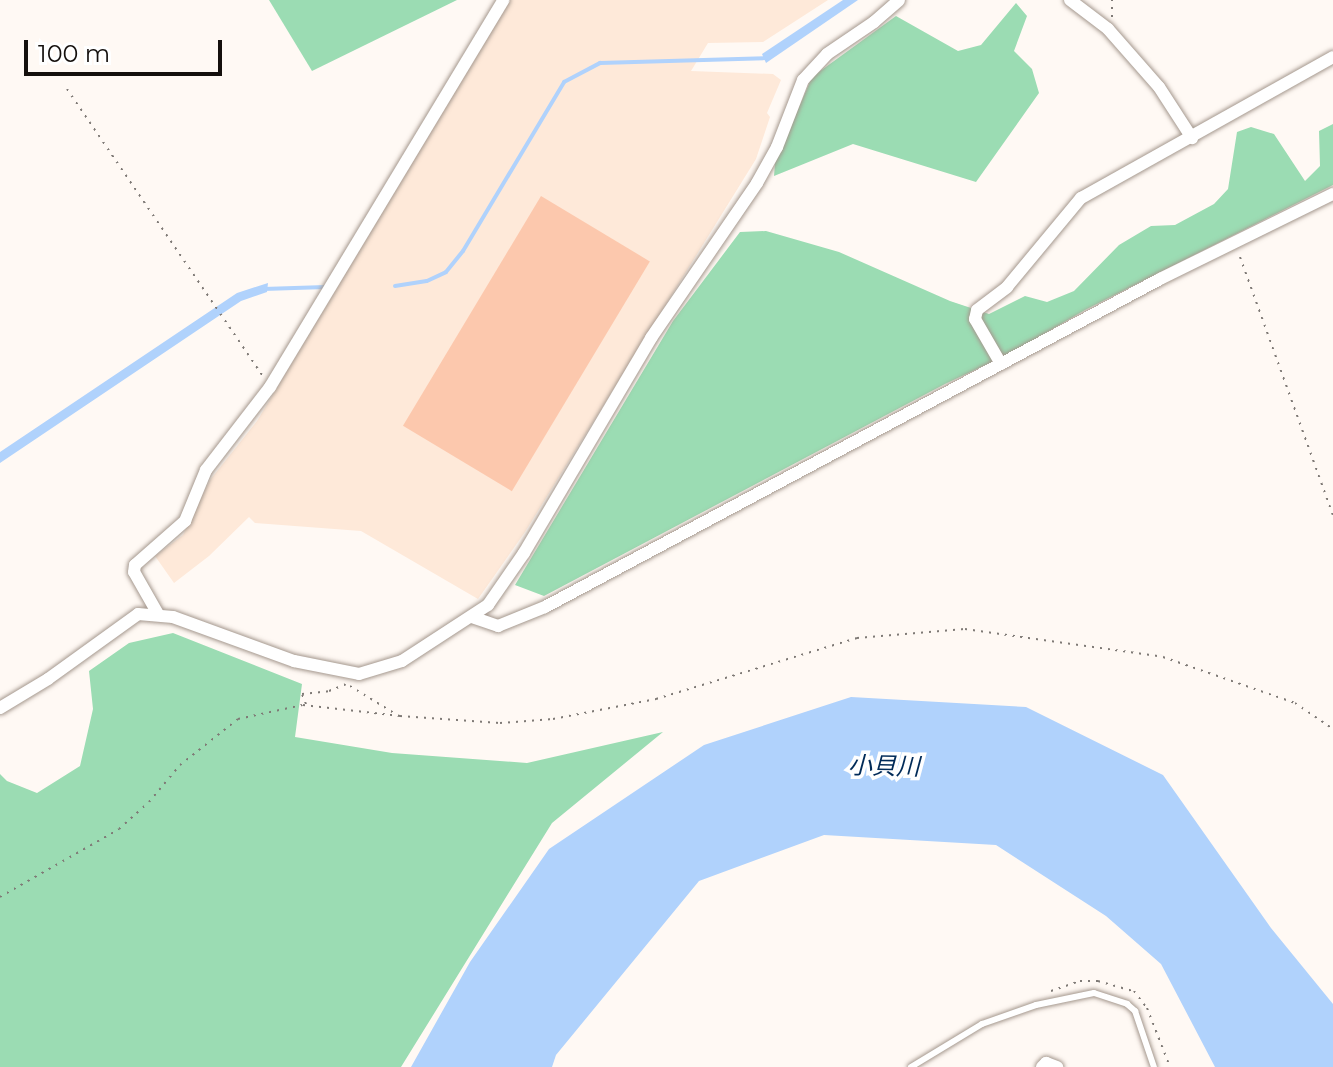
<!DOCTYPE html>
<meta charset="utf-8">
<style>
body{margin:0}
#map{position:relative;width:1333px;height:1067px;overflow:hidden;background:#fff9f4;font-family:Montserrat,"Noto Sans JP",sans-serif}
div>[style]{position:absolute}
.built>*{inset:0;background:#fee9d9}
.forest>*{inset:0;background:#9bdcb3}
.water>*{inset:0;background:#b0d2fc}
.stream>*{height:4px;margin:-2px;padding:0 2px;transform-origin:2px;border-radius:2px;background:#b0d2fc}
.building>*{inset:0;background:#fcc8ad;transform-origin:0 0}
.path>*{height:2px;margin-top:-1px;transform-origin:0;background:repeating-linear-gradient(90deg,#7f7a76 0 2px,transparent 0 8px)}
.roads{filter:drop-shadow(0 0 2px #a5988e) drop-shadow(0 0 2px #a5988e)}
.service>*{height:6px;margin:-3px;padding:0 3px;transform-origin:3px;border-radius:3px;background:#fff}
.minor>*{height:12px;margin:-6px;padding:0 6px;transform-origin:6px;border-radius:6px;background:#fff}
span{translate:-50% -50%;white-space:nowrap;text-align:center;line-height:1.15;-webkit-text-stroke:7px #fff;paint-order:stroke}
.water-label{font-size:24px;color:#002a58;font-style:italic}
.scale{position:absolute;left:24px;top:40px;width:198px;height:36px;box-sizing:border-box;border:4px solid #15100d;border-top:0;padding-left:10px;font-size:24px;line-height:28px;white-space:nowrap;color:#15100d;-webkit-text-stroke:6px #fff;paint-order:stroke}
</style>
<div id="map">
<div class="built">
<i style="clip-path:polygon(510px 0,828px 0,763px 42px,708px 43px,691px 71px,773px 74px,781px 80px,767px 113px,770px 117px,756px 159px,525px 532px,478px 599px,361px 531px,255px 523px,249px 517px,209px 556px,174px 583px,155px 556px,183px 535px,210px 480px,257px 421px)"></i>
</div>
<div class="forest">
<i style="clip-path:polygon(269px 0,457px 0,312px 71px)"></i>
<i style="clip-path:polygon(1016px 3px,1027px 16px,1014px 51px,1032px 69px,1039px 93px,976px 182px,853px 144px,774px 176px,775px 163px,812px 77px,896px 16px,958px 51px,981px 45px)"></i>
<i style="clip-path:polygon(1333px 124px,1333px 185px,1085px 310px,1013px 352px,945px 384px,544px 596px,515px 585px,673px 321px,740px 232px,766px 231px,839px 252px,950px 301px,989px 314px,1025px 296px,1047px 302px,1074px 291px,1119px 245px,1151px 226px,1175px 225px,1214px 204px,1228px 189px,1237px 132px,1251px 127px,1274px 134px,1305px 181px,1320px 166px,1319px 131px)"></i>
<i style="clip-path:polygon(173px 633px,302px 684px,295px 737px,392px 753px,527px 763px,663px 732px,552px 823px,401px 1067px,0 1067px,0 774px,7px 781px,37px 793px,80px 766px,93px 709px,89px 671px,129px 643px)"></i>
</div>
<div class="water">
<i style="clip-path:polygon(843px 0,858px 0,766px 63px,762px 54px)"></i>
<i style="clip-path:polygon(268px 283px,267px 292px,241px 301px,0 463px,0 452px,237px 293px)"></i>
<i style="clip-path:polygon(851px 697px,1026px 707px,1163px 775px,1271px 928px,1333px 1004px,1333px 1067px,1215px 1067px,1161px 964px,1106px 916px,996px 845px,824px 835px,699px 881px,556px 1055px,552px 1067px,411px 1067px,470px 962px,549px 849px,704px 745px)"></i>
</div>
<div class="stream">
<i style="left:395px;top:286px;width:32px;rotate:-9deg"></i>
<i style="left:427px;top:281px;width:21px;rotate:-25deg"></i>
<i style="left:446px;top:272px;width:27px;rotate:-51deg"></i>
<i style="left:463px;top:251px;width:197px;rotate:-59.1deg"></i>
<i style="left:564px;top:82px;width:41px;rotate:-27.8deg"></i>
<i style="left:600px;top:63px;width:166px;rotate:-1.7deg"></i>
<i style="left:263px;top:289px;width:63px;rotate:-1.8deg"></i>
</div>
<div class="building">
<i style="left:541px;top:196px;width:127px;height:268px;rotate:31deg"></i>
</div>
<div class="path">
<i style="left:1112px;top:17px;width:17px;rotate:-90deg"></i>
<i style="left:67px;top:89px;width:346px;rotate:55.7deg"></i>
<i style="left:1240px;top:257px;width:274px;rotate:70.2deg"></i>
<i style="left:350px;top:686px;width:57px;rotate:31.5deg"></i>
<i style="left:306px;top:704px;width:11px;rotate:-112deg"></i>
<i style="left:302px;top:694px;width:27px;rotate:-6deg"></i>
<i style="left:329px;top:691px;width:18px;rotate:-22deg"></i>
<i style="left:0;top:897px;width:137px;rotate:-29.7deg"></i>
<i style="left:119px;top:829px;width:40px;rotate:-42deg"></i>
<i style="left:149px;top:802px;width:48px;rotate:-50deg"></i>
<i style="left:180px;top:765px;width:74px;rotate:-38.4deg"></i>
<i style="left:238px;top:719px;width:66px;rotate:-12.2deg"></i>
<i style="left:303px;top:705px;width:98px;rotate:6.5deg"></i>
<i style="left:400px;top:716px;width:100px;rotate:4deg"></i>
<i style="left:500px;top:723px;width:53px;rotate:-4.3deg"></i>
<i style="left:553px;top:719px;width:105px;rotate:-11deg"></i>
<i style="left:656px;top:699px;width:210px;rotate:-16.9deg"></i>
<i style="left:857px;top:638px;width:108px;rotate:-4.8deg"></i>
<i style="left:965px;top:629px;width:200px;rotate:8deg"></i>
<i style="left:1163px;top:657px;width:140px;rotate:19.2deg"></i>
<i style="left:1295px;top:703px;width:46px;rotate:34.4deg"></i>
<i style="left:1051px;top:991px;width:31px;rotate:-19deg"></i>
<i style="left:1080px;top:981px;width:18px"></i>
<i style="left:1098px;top:981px;width:37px;rotate:16deg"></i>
<i style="left:1134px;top:991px;width:21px;rotate:53deg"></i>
<i style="left:1147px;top:1008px;width:63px;rotate:68.7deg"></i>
</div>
<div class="roads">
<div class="service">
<i style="left:911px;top:1067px;width:83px;rotate:-31.2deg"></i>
<i style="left:982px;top:1024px;width:57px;rotate:-19.4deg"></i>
<i style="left:1036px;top:1005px;width:59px;rotate:-11.7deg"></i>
<i style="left:1094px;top:993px;width:35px;rotate:18deg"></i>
<i style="left:1127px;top:1004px;width:11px;rotate:41deg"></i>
<i style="left:1135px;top:1011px;width:59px;rotate:71.3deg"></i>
</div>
<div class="minor">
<i style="left:1070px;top:0;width:48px;rotate:37.3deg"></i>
<i style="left:1108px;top:29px;width:77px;rotate:48.7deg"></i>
<i style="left:1159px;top:87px;width:61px;rotate:57.1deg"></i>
<i style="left:1001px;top:364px;width:52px;rotate:-120deg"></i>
<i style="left:975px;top:319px;width:9px;rotate:-77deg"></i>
<i style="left:977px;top:310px;width:38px;rotate:-37deg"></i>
<i style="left:1007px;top:287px;width:116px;rotate:-50.3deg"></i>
<i style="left:1081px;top:198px;width:289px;rotate:-29.2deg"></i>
<i style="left:158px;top:614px;width:48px;rotate:-119.7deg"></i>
<i style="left:134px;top:572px;width:7px;rotate:-82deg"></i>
<i style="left:135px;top:565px;width:67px;rotate:-41.3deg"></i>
<i style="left:185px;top:521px;width:55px;rotate:-67.6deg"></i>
<i style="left:206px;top:470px;width:105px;rotate:-52.4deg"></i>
<i style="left:270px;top:387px;width:452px;rotate:-58.9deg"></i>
<i style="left:472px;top:617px;width:28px;rotate:19deg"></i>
<i style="left:498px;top:626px;width:51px;rotate:-22deg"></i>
<i style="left:545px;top:607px;width:697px;rotate:-28.07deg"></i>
<i style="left:1160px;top:279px;width:193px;rotate:-26.2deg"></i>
<i style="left:0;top:708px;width:56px;rotate:-31.1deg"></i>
<i style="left:48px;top:679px;width:111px;rotate:-35.8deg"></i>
<i style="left:138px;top:614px;width:35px;rotate:5deg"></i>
<i style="left:173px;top:617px;width:129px;rotate:20deg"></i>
<i style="left:294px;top:661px;width:66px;rotate:11.3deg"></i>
<i style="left:359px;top:674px;width:45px;rotate:-16.8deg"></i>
<i style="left:402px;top:661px;width:103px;rotate:-33.1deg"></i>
<i style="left:488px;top:605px;width:63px;rotate:-55.3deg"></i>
<i style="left:524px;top:553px;width:250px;rotate:-59.4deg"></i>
<i style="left:651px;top:338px;width:188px;rotate:-55.6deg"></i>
<i style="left:757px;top:183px;width:41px;rotate:-60.9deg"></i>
<i style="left:777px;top:147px;width:72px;rotate:-68.8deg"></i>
<i style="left:803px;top:80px;width:35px;rotate:-47deg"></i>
<i style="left:827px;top:54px;width:57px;rotate:-34.2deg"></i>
<i style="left:874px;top:22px;width:33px;rotate:-41deg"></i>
<i style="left:1042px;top:1067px;width:6px;rotate:-45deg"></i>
<i style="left:1046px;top:1063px;width:12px;rotate:20deg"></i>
</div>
</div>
<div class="water-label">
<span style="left:884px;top:766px;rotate:1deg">小貝川</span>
</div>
<div class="scale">100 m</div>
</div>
